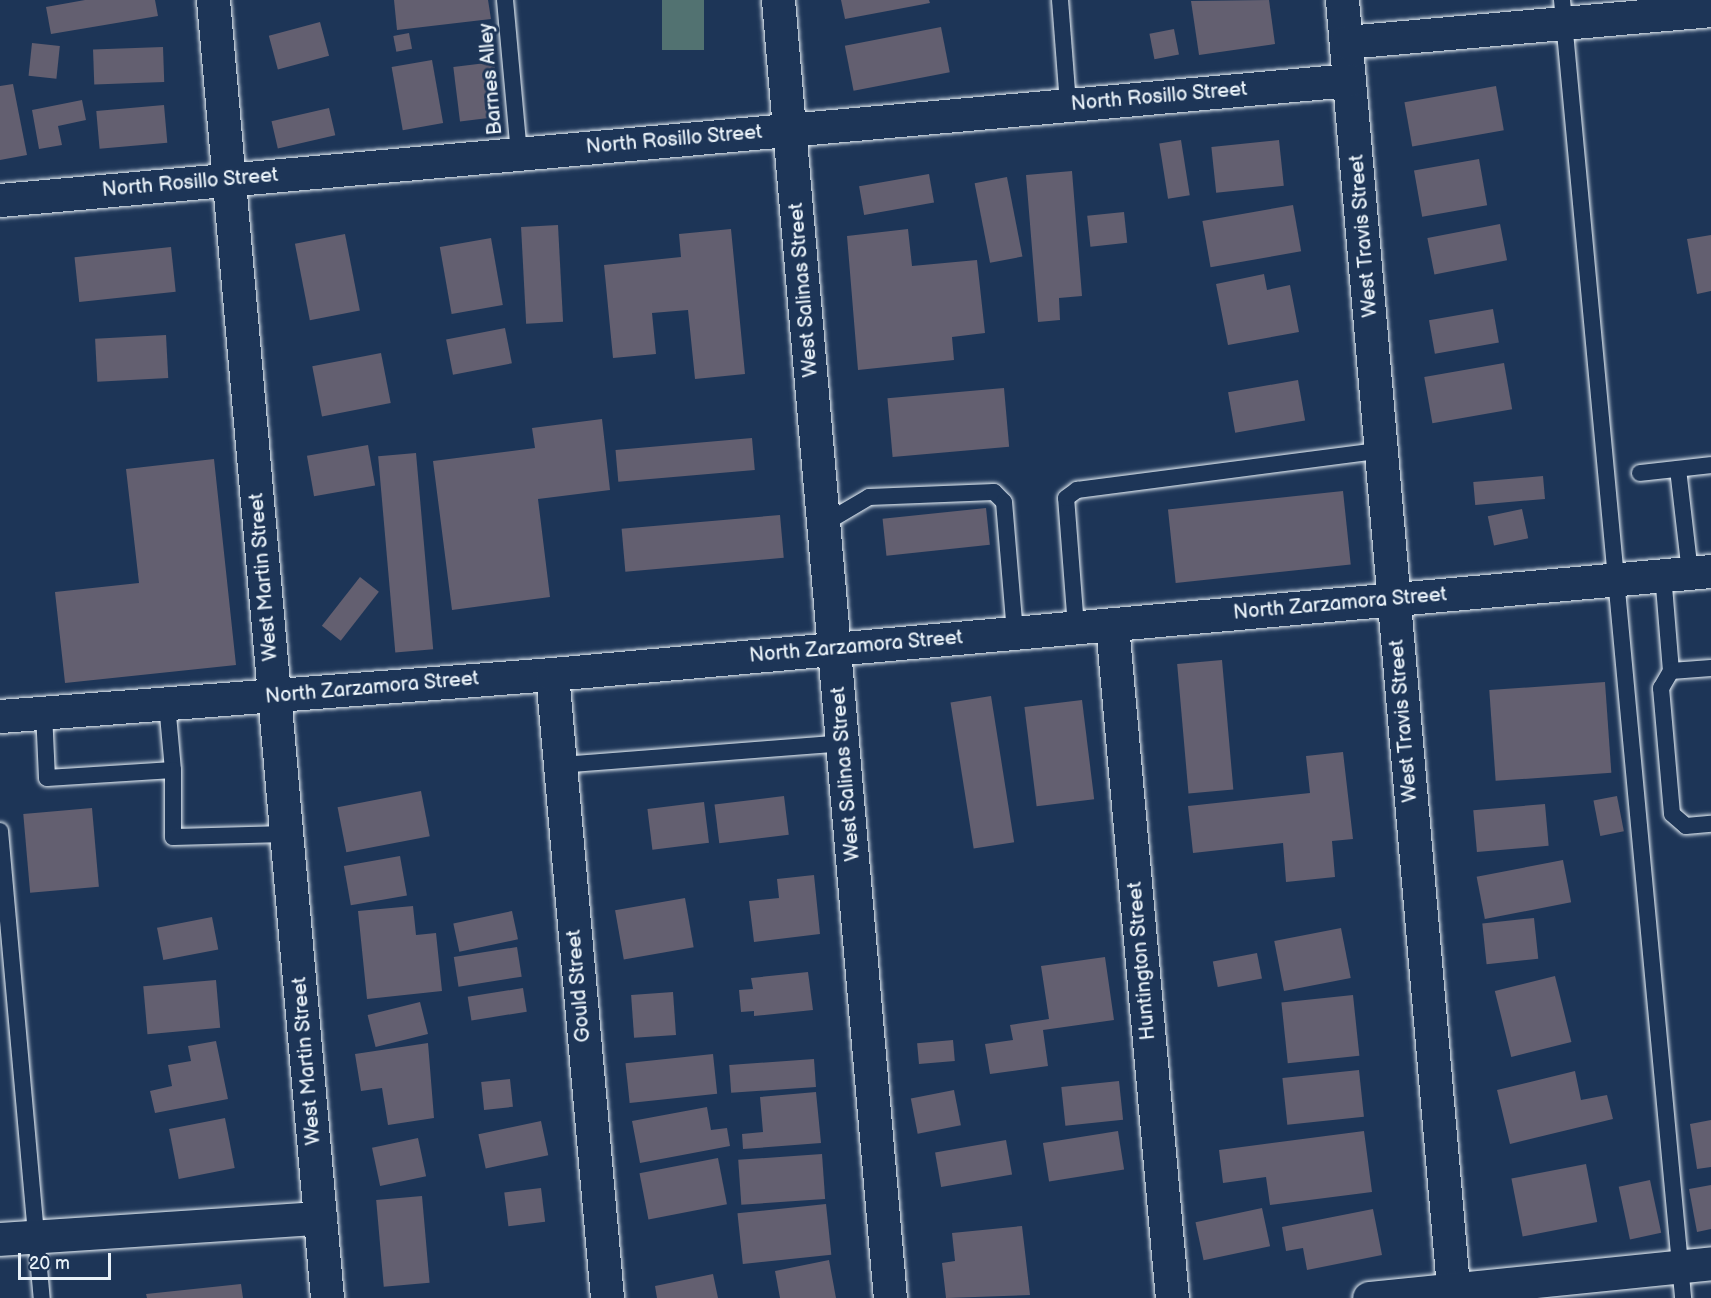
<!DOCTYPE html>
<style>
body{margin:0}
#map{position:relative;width:1711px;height:1298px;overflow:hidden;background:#1d3557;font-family:"Balsamiq Sans",sans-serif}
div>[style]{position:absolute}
.green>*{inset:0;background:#527271;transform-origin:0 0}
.building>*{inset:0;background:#635f70;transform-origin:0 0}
.roads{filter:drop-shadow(0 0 2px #e8f1f8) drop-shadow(0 0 2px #e8f1f8)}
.service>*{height:16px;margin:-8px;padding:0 8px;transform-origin:8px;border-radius:8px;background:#1d3557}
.minor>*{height:33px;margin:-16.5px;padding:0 16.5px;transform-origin:16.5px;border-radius:16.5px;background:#1d3557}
.secondary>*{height:33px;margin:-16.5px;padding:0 16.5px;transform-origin:16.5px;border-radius:16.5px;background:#1d3557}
span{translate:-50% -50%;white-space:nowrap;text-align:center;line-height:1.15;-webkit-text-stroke:6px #1d3557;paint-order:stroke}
.street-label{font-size:20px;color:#e8f1f8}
.scale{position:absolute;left:18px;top:1253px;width:93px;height:27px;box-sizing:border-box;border:3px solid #e8f1f8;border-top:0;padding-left:8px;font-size:18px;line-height:21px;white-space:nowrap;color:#e8f1f8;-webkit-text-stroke:4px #1d3557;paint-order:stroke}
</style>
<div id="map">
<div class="green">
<i style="left:662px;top:0;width:42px;height:50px"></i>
</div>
<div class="building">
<i style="clip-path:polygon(85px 0,155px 0,158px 16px,51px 34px,46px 7px)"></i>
<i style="clip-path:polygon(394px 0,488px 0,491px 19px,397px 30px)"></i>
<i style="clip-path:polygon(841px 0,929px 0,930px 3px,845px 19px)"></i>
<i style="clip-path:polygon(1269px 0,1275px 44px,1199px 55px,1191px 1px)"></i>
<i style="left:320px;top:22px;width:35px;height:53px;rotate:75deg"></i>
<i style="left:941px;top:27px;width:46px;height:98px;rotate:79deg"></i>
<i style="left:1174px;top:29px;width:26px;height:25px;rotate:79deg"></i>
<i style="left:409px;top:33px;width:16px;height:16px;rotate:79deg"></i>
<i style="left:32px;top:43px;width:28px;height:33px;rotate:6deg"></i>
<i style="left:163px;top:47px;width:35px;height:70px;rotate:88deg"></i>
<i style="left:432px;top:60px;width:64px;height:41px;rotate:80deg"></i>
<i style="left:494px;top:62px;width:55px;height:41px;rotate:83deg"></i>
<i style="clip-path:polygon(13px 84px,27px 155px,0 160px,0 86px)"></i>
<i style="left:1496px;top:86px;width:45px;height:93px;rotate:80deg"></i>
<i style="clip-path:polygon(82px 100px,86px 120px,58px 126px,62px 145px,39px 149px,32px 110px)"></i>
<i style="left:164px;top:105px;width:38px;height:68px;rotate:85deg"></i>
<i style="left:329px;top:108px;width:28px;height:59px;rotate:77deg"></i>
<i style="left:1181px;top:140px;width:56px;height:22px;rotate:81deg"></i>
<i style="left:1279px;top:140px;width:46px;height:68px;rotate:84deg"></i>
<i style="left:1479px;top:159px;width:47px;height:66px;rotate:80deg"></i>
<i style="clip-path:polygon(1072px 171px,1082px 296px,1059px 298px,1060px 320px,1038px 322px,1026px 175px)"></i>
<i style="left:929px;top:174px;width:29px;height:71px;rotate:80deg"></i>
<i style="left:1007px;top:177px;width:81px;height:33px;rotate:79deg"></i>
<i style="left:1293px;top:205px;width:47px;height:92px;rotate:80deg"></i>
<i style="left:1124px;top:212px;width:31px;height:37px;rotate:84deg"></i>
<i style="left:1500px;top:224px;width:37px;height:74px;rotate:79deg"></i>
<i style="left:558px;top:225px;width:97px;height:37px;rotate:87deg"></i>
<i style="clip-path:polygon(731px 229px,745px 374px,695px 379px,688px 310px,652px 313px,656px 354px,613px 358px,604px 265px,681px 257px,679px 234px)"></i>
<i style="clip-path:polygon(908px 229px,912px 266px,977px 260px,985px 333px,952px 337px,954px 360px,858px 370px,847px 236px)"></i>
<i style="left:345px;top:234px;width:78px;height:51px;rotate:79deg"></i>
<i style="clip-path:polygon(1711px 235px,1711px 291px,1697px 294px,1687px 239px)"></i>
<i style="left:491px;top:238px;width:68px;height:52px;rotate:80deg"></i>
<i style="left:171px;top:247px;width:45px;height:97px;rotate:84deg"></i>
<i style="clip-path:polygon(1264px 274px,1267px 290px,1290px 285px,1299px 332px,1228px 345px,1216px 284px)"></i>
<i style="left:1493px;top:309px;width:34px;height:65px;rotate:80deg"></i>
<i style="left:505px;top:328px;width:36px;height:60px;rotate:79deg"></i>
<i style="left:166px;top:335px;width:43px;height:71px;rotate:87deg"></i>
<i style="left:381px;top:353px;width:51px;height:70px;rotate:79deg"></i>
<i style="left:1504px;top:363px;width:47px;height:81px;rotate:80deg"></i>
<i style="left:1298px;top:380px;width:41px;height:71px;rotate:80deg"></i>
<i style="left:1004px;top:388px;width:59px;height:117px;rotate:85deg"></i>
<i style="clip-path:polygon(602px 419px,610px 490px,538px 499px,550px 597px,452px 610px,433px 461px,535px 448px,532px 428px)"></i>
<i style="left:752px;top:438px;width:32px;height:137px;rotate:85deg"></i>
<i style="left:368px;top:445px;width:41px;height:62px;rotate:80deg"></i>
<i style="left:416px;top:453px;width:197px;height:38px;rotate:85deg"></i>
<i style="clip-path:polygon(214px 459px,236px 665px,65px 683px,55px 592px,139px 583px,126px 469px)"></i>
<i style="left:1543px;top:476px;width:23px;height:70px;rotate:85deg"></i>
<i style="left:1343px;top:491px;width:74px;height:176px;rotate:84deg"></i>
<i style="left:986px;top:508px;width:37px;height:104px;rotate:84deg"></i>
<i style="left:1522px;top:509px;width:30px;height:35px;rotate:78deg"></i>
<i style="left:780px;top:515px;width:43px;height:159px;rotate:85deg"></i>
<i style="left:360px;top:577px;width:24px;height:62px;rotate:38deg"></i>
<i style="left:1222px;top:660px;width:130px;height:45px;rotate:85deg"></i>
<i style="left:1605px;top:682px;width:91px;height:116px;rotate:86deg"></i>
<i style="left:991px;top:696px;width:148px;height:41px;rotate:81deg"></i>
<i style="left:1082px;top:700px;width:100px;height:58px;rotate:83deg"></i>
<i style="clip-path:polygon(1343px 752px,1353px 839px,1332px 841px,1335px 877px,1286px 882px,1283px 843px,1193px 853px,1188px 806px,1310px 793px,1306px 756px)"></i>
<i style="left:421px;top:791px;width:46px;height:85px;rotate:79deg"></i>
<i style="left:784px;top:796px;width:39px;height:70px;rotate:83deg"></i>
<i style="left:1617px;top:796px;width:36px;height:24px;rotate:79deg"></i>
<i style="left:704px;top:802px;width:41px;height:57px;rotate:83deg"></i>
<i style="left:1545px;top:804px;width:42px;height:72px;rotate:85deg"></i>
<i style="left:92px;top:808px;width:79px;height:69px;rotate:85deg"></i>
<i style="left:400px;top:856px;width:40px;height:57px;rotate:80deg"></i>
<i style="left:1563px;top:860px;width:43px;height:88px;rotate:79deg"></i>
<i style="clip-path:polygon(814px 875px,820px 934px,754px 942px,749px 901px,779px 898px,777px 879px)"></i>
<i style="left:685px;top:898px;width:50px;height:71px;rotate:80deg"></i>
<i style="clip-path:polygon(413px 906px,416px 935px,436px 933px,442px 991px,367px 999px,358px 911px)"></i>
<i style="left:512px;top:911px;width:29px;height:60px;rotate:78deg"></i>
<i style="left:212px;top:917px;width:33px;height:56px;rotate:79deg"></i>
<i style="left:1534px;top:918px;width:41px;height:52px;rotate:84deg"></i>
<i style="left:1341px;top:928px;width:51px;height:68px;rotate:79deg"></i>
<i style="left:517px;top:947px;width:30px;height:64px;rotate:81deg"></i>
<i style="left:1257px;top:953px;width:26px;height:45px;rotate:79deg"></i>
<i style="clip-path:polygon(1105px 957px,1114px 1020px,1043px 1030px,1048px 1066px,990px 1074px,985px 1044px,1013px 1040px,1010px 1025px,1049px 1019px,1041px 966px)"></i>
<i style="clip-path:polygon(808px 972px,813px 1010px,754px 1016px,754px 1011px,741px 1012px,739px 990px,753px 989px,751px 978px)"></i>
<i style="left:1555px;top:976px;width:68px;height:62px;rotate:76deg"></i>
<i style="left:216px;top:980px;width:48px;height:73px;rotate:85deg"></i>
<i style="left:523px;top:988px;width:24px;height:56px;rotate:81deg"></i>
<i style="left:673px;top:992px;width:43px;height:42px;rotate:86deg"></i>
<i style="left:1353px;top:995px;width:61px;height:72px;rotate:84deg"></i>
<i style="left:420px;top:1002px;width:33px;height:54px;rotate:76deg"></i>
<i style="left:953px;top:1040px;width:21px;height:36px;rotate:85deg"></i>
<i style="clip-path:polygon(216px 1041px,228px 1099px,155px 1113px,150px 1091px,172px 1086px,168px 1065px,191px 1061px,188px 1046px)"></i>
<i style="clip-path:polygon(428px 1043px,434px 1118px,388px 1125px,382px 1088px,361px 1091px,355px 1054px)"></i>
<i style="left:713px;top:1054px;width:40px;height:88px;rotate:84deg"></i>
<i style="left:814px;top:1059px;width:28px;height:85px;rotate:86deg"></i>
<i style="left:1359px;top:1070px;width:47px;height:77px;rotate:84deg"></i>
<i style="clip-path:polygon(1575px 1071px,1581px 1100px,1607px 1095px,1613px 1119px,1510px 1144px,1497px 1090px)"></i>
<i style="left:510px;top:1079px;width:28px;height:29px;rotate:84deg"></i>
<i style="left:1119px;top:1081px;width:39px;height:58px;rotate:84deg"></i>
<i style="left:954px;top:1090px;width:36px;height:44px;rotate:79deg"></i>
<i style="clip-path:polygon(816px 1092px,821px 1143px,743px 1149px,742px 1134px,763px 1132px,760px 1097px)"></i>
<i style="clip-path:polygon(707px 1107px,711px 1130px,727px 1128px,730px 1146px,640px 1163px,632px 1121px)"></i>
<i style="left:225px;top:1118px;width:51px;height:57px;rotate:79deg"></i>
<i style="clip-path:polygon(1711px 1120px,1711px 1167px,1697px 1169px,1690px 1124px)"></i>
<i style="left:541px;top:1121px;width:35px;height:64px;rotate:78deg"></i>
<i style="left:1118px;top:1131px;width:39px;height:76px;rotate:81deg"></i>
<i style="clip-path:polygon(1364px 1131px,1372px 1192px,1270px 1205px,1266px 1177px,1223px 1183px,1219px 1150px)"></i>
<i style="left:418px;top:1138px;width:39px;height:47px;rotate:78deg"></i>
<i style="left:1006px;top:1140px;width:35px;height:72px;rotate:80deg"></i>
<i style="left:822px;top:1154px;width:45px;height:84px;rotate:86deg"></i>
<i style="left:718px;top:1158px;width:47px;height:80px;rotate:79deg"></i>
<i style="left:1586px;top:1164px;width:59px;height:76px;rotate:79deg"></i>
<i style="left:1650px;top:1180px;width:54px;height:32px;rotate:78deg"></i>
<i style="clip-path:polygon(1711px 1185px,1711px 1229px,1697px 1232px,1689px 1189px)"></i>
<i style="left:541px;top:1188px;width:34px;height:37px;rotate:83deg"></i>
<i style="left:422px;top:1196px;width:87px;height:46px;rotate:85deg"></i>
<i style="left:826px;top:1204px;width:51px;height:89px;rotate:84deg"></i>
<i style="left:1262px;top:1208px;width:39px;height:68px;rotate:78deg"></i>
<i style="clip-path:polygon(1373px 1209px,1382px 1255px,1307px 1270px,1303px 1248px,1286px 1251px,1282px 1227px)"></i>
<i style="clip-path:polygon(1022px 1226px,1030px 1295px,946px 1298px,942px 1263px,955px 1261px,952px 1233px)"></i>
<i style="clip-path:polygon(829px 1260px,836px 1298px,780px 1298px,775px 1271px)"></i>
<i style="clip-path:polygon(713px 1274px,718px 1298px,657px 1298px,655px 1286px)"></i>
<i style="clip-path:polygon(241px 1284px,243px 1298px,147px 1298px,146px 1294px)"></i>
</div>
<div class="roads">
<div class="service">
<i style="left:505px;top:0;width:155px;rotate:84.8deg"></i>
<i style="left:1060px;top:0;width:105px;rotate:85.6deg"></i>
<i style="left:1562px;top:0;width:1304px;rotate:84.67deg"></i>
<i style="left:1678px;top:469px;width:104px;rotate:83.4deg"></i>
<i style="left:1640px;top:473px;width:71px;rotate:-6.4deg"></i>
<i style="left:825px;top:523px;width:51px;rotate:-30.6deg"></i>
<i style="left:869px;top:497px;width:125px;rotate:-2.3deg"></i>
<i style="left:994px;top:492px;width:14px;rotate:45deg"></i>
<i style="left:1004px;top:502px;width:130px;rotate:85.2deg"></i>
<i style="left:1663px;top:574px;width:97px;rotate:85.3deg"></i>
<i style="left:1671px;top:671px;width:40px;rotate:-4.3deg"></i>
<i style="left:1076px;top:627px;width:129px;rotate:-94.4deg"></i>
<i style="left:1066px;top:498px;width:14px;rotate:-36deg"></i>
<i style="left:1077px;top:490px;width:309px;rotate:-7.4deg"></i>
<i style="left:1671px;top:671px;width:20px;rotate:120deg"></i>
<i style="left:1661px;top:688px;width:126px;rotate:85deg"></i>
<i style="left:1672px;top:814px;width:18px;rotate:41deg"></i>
<i style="left:1686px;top:826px;width:25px;rotate:-5deg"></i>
<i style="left:167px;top:704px;width:66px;rotate:84.8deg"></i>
<i style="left:44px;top:712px;width:66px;rotate:87.4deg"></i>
<i style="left:47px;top:778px;width:126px;rotate:-3.6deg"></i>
<i style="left:173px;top:770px;width:67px;rotate:90deg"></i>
<i style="left:173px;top:837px;width:114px;rotate:-1.5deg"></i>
<i style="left:560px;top:765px;width:285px;rotate:-4.4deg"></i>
<i style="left:0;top:831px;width:469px;rotate:84.9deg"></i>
</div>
<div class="minor">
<i style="left:778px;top:0;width:1303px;rotate:85.07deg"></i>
<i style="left:1342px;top:0;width:1303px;rotate:85.07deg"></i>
<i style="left:1346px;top:42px;width:366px;rotate:-5deg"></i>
<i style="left:0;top:200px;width:1354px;rotate:-5.08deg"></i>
<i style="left:1112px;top:625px;width:676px;rotate:84.91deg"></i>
<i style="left:552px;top:674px;width:626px;rotate:84.96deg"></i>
<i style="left:0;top:1239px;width:321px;rotate:-3.8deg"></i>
<i style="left:1369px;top:1298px;width:344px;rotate:-5.8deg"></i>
</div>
<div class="secondary">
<i style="left:213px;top:0;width:1303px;rotate:84.98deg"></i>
<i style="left:0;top:716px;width:554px;rotate:-4.35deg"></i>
<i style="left:552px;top:674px;width:1164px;rotate:-5.08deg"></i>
</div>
</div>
<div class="street-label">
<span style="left:491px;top:79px;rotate:-95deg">Barnes Alley</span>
<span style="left:1159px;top:97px;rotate:-5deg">North Rosillo Street</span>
<span style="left:674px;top:140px;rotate:-5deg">North Rosillo Street</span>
<span style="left:190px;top:183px;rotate:-5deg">North Rosillo Street</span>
<span style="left:1364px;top:236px;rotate:-95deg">West Travis Street</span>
<span style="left:804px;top:290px;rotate:-95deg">West Salinas Street</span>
<span style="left:264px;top:577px;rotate:-95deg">West Martin Street</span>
<span style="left:1340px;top:604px;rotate:-5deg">North Zarzamora Street</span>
<span style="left:856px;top:647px;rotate:-5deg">North Zarzamora Street</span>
<span style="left:372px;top:688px;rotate:-5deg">North Zarzamora Street</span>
<span style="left:1404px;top:721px;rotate:-95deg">West Travis Street</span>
<span style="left:846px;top:774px;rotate:-95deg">West Salinas Street</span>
<span style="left:1142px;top:961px;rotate:-95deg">Huntington Street</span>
<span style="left:579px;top:986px;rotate:-95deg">Gould Street</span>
<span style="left:307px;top:1061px;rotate:-95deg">West Martin Street</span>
</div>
<div class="scale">20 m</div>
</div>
